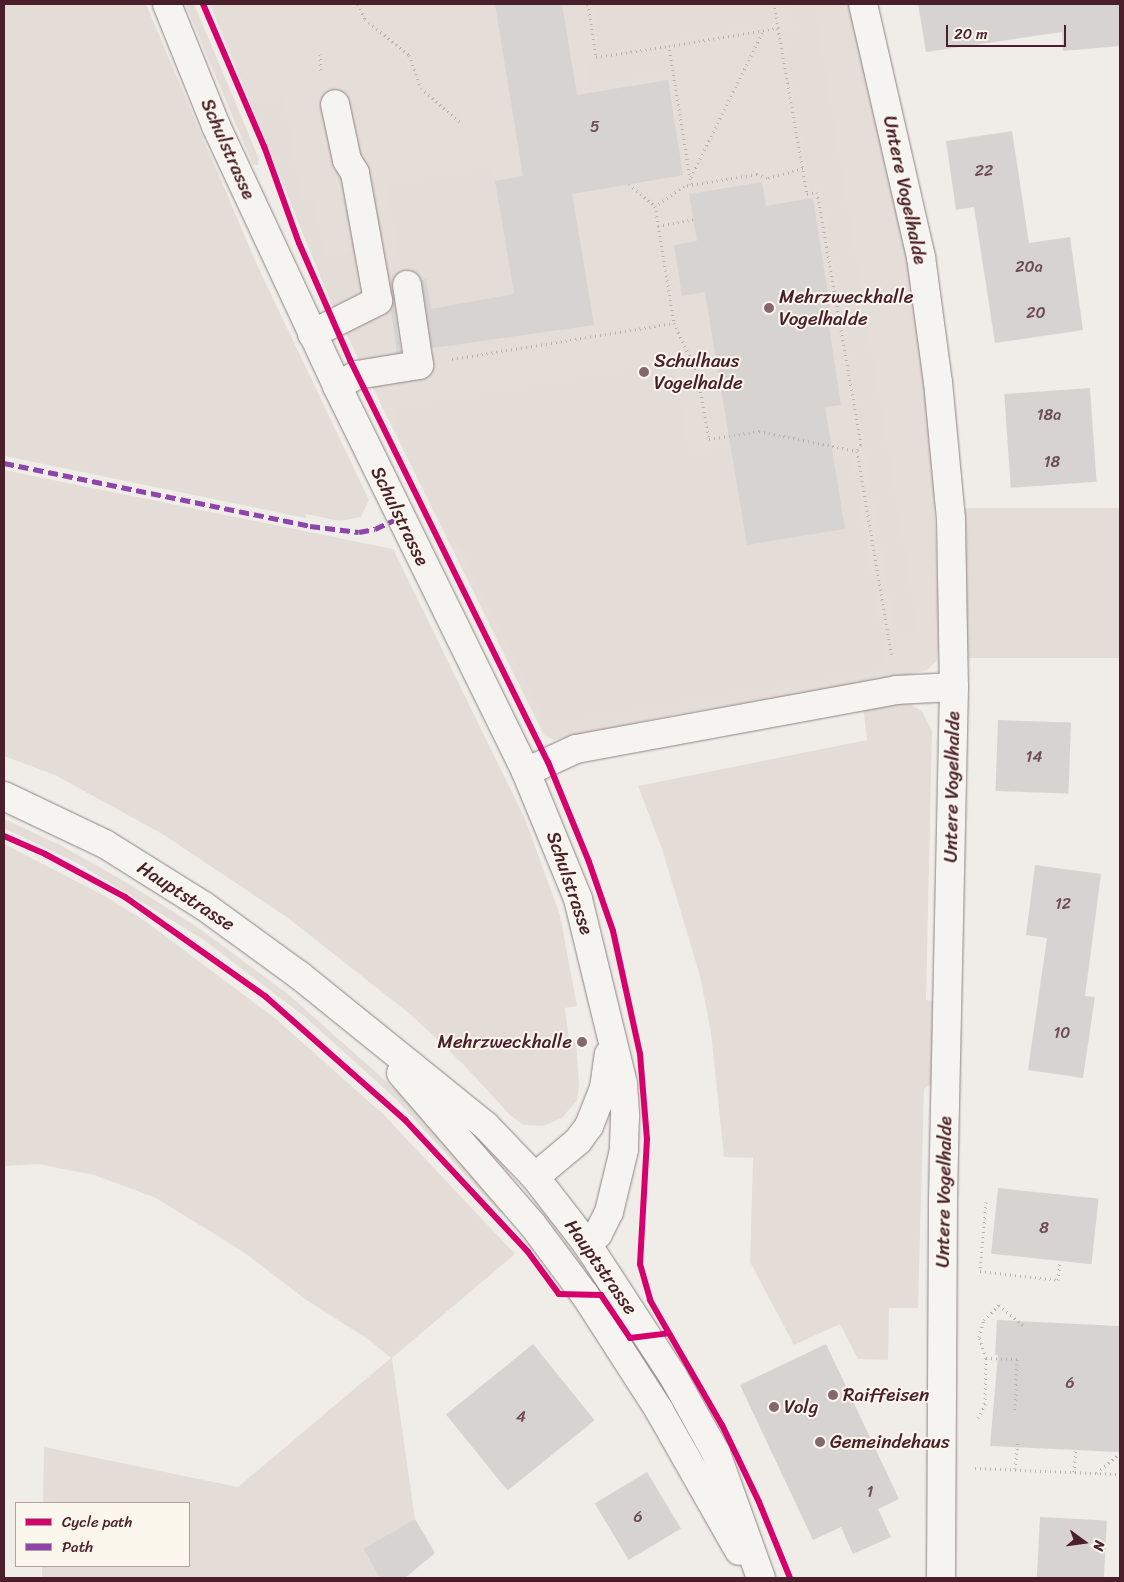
<!DOCTYPE html>
<style>
body{margin:0}
#map{position:relative;width:1124px;height:1582px;overflow:hidden;background:#f0ede8;font-family:Sriracha,sans-serif}
div>[style]{position:absolute}
.built>*{inset:0;background:#e5ddd7}
.green>*{inset:0;background:#e4ddd7;transform-origin:0 0}
.building>*{inset:0;background:#d7d3d0;transform-origin:0 0}
.path>*{height:3px;margin-top:-1.5px;transform-origin:0;background:repeating-linear-gradient(90deg,#b7b2b0 0 1px,transparent 0 5px)}
.roads{filter:drop-shadow(0 0 1px #8d8383) drop-shadow(0 0 1px #8d8383)}
.minor>*{height:28px;margin:-14px;padding:0 14px;transform-origin:14px;border-radius:14px;background:#f5f4f0}
.major>*{height:28px;margin:-14px;padding:0 14px;transform-origin:14px;border-radius:14px;background:#f5f4f0}
.quiet>*{height:5px;margin-top:-2.5px;transform-origin:0;background:repeating-linear-gradient(90deg,#8e44ad 0 10px,transparent 0 15px)}
.cycleway>*{height:6px;margin:-3px;padding:0 3px;transform-origin:3px;border-radius:3px;background:#d6006c}
.dots>*{width:14px;height:14px;translate:-50% -50%;box-sizing:border-box;border:2px solid #fbf7ec;border-radius:50%}
span{translate:-50% -50%;white-space:nowrap;text-align:center;line-height:1.15;-webkit-text-stroke:4px #fbf7ec;paint-order:stroke}
.number-label{font-size:16px;color:#6d4c54}
.number-label span{-webkit-text-stroke-width:0}
.street-label{font-size:19px;color:#4a1f2b}
.poi-label{font-size:19px;color:#4a1f2b}
.left{translate:0 -50%;text-align:left}
.right{translate:-100% -50%;text-align:right}
.frame{position:absolute;inset:0;border:5px solid #4a1f2b;pointer-events:none}
.legend{position:absolute;left:15px;top:1502px;width:175px;height:65px;box-sizing:border-box;background:#fbf7ec;border:1px solid #b4a19f;margin:0;padding:6px 9px;list-style:none;font-size:15px;color:#4a1f2b}
.legend li{display:flex;align-items:center;gap:10px;height:25px}
.legend b{width:25px;border:1px solid #b4a19f}
.north{position:absolute;left:1059px;top:1517px;width:50px;height:50px;-webkit-text-stroke:4px #fbf7ec;paint-order:stroke;rotate:104deg;font-size:14px;font-weight:700;line-height:20px;text-align:center;color:#4a1f2b}
.north::after{content:'';display:block;margin:auto;width:18px;height:22px;background:#4a1f2b;clip-path:polygon(50% 0,100% 100%,50% 72%,0 100%)}
.scale{position:absolute;left:946px;top:25px;width:120px;height:22px;box-sizing:border-box;border:2px solid #4a1f2b;border-top:0;padding-left:6px;font-size:15px;line-height:18px;white-space:nowrap;color:#4a1f2b;-webkit-text-stroke:4px #fbf7ec;paint-order:stroke}
</style>
<div id="map">
<div class="built">
<i style="clip-path:polygon(210px 4px,850px 4px,910px 268px,931px 433px,940px 636px,937px 660px,927px 670px,905px 676px,674px 715px,554px 740px,544px 735px,331px 303px)"></i>
</div>
<div class="green">
<i style="clip-path:polygon(4px 4px,146px 4px,258px 267px,369px 500px,361px 517px,340px 521px,306px 514px,306px 518px,4px 456px)"></i>
<i style="clip-path:polygon(185px 4px,194px 4px,259px 159px,258px 165px,253px 165px)"></i>
<i style="clip-path:polygon(593px 4px,770px 4px,773px 24px,600px 52px)"></i>
<i style="clip-path:polygon(790px 4px,814px 4px,918px 633px,896px 636px,821px 187px,810px 189px,783px 31px,794px 29px)"></i>
<i style="left:664px;top:49px;width:25px;height:80px;rotate:81deg"></i>
<i style="clip-path:polygon(284px 97px,301px 201px,315px 200px,324px 257px,355px 252px,360px 281px,356px 291px,343px 301px,332px 303px,253px 103px)"></i>
<i style="clip-path:polygon(492px 165px,522px 338px,483px 344px,476px 301px,431px 309px,425px 279px,403px 283px,386px 183px)"></i>
<i style="clip-path:polygon(674px 361px,689px 452px,747px 444px,752px 471px,851px 455px,887px 669px,547px 725px,460px 546px,455px 545px,396px 429px,393px 408px)"></i>
<i style="clip-path:polygon(4px 470px,393px 549px,525px 819px,560px 915px,577px 1006px,565px 1008px,569px 1040px,576px 1040px,579px 1086px,577px 1100px,562px 1118px,543px 1126px,524px 1125px,510px 1115px,463px 1064px,410px 1014px,288px 918px,164px 835px,55px 775px,4px 756px)"></i>
<i style="left:1120px;top:508px;width:150px;height:155px;rotate:90deg"></i>
<i style="clip-path:polygon(887px 702px,908px 703px,922px 711px,932px 731px,926px 1000px,936px 1001px,934px 1081px,924px 1089px,918px 1308px,889px 1308px,888px 1360px,858px 1359px,840px 1324px,794px 1345px,750px 1262px,753px 1158px,724px 1157px,711px 1033px,700px 976px,662px 849px,638px 786px,867px 740px,863px 706px)"></i>
<i style="clip-path:polygon(4px 819px,60px 845px,124px 881px,196px 926px,289px 995px,406px 1099px,506px 1213px,499px 1212px,397px 1100px,304px 1016px,204px 940px,79px 864px,4px 828px)"></i>
<i style="clip-path:polygon(4px 844px,103px 895px,145px 921px,276px 1019px,383px 1114px,515px 1254px,392px 1358px,415px 1519px,363px 1549px,380px 1578px,42px 1578px,42px 1566px,189px 1566px,189px 1503px,43px 1503px,44px 1447px,238px 1487px,391px 1358px,369px 1340px,305px 1299px,245px 1253px,156px 1198px,94px 1175px,38px 1164px,4px 1166px)"></i>
</div>
<div class="building">
<i style="clip-path:polygon(495px 4px,562px 4px,577px 95px,668px 80px,683px 175px,572px 194px,594px 325px,432px 348px,421px 280px,426px 279px,431px 309px,514px 294px,495px 181px,523px 176px)"></i>
<i style="clip-path:polygon(918px 4px,1120px 4px,1120px 46px,1063px 51px,1062px 32px,926px 52px)"></i>
<i style="clip-path:polygon(1012px 131px,1029px 243px,1070px 237px,1083px 330px,995px 343px,974px 207px,956px 210px,946px 141px)"></i>
<i style="clip-path:polygon(762px 182px,766px 206px,813px 198px,832px 320px,828px 321px,841px 405px,825px 407px,845px 529px,747px 545px,705px 292px,682px 296px,674px 245px,697px 241px,689px 194px)"></i>
<i style="clip-path:polygon(393px 299px,401px 352px,397px 353px,391px 309px)"></i>
<i style="left:1090px;top:388px;width:94px;height:86px;rotate:86deg"></i>
<i style="left:998px;top:720px;width:73px;height:71px;rotate:2deg"></i>
<i style="clip-path:polygon(1035px 865px,1101px 874px,1085px 996px,1095px 997px,1083px 1078px,1028px 1070px,1047px 938px,1026px 935px)"></i>
<i style="left:998px;top:1188px;width:101px;height:66px;rotate:6deg"></i>
<i style="clip-path:polygon(997px 1320px,1120px 1326px,1119px 1452px,990px 1446px,998px 1355px,995px 1355px)"></i>
<i style="left:533px;top:1344px;width:98px;height:112px;rotate:51deg"></i>
<i style="clip-path:polygon(826px 1344px,899px 1499px,878px 1509px,891px 1537px,853px 1554px,841px 1527px,813px 1540px,740px 1385px)"></i>
<i style="left:647px;top:1472px;width:66px;height:61px;rotate:59deg"></i>
<i style="left:1040px;top:1517px;width:67px;height:61px;rotate:3deg"></i>
<i style="clip-path:polygon(415px 1519px,435px 1553px,405px 1578px,380px 1578px,363px 1549px)"></i>
</div>
<div class="path">
<i style="left:358px;top:4px;width:17px;rotate:65deg"></i>
<i style="left:365px;top:19px;width:57px;rotate:39.3deg"></i>
<i style="left:409px;top:55px;width:35px;rotate:70deg"></i>
<i style="left:421px;top:88px;width:55px;rotate:41.3deg"></i>
<i style="left:588px;top:4px;width:54px;rotate:81.4deg"></i>
<i style="left:596px;top:57px;width:74px;rotate:-8.6deg"></i>
<i style="left:778px;top:28px;width:169px;rotate:80.1deg"></i>
<i style="left:807px;top:194px;width:10px;rotate:-11deg"></i>
<i style="left:817px;top:192px;width:257px;rotate:80.1deg"></i>
<i style="left:861px;top:445px;width:7px;rotate:124deg"></i>
<i style="left:320px;top:54px;width:19px;rotate:87deg"></i>
<i style="left:803px;top:168px;width:37px;rotate:164deg"></i>
<i style="left:767px;top:178px;width:11px;rotate:-158deg"></i>
<i style="left:757px;top:174px;width:74px;rotate:170.7deg"></i>
<i style="left:684px;top:186px;width:35px;rotate:145deg"></i>
<i style="left:655px;top:206px;width:119px;rotate:80.8deg"></i>
<i style="left:674px;top:323px;width:54px;rotate:64.9deg"></i>
<i style="left:697px;top:372px;width:68px;rotate:79.8deg"></i>
<i style="left:709px;top:439px;width:51px;rotate:-9.1deg"></i>
<i style="left:759px;top:431px;width:100px;rotate:11.5deg"></i>
<i style="left:857px;top:451px;width:209px;rotate:80.4deg"></i>
<i style="left:691px;top:177px;width:163px;rotate:-63.7deg"></i>
<i style="left:629px;top:184px;width:34px;rotate:40deg"></i>
<i style="left:691px;top:184px;width:140px;rotate:-99.1deg"></i>
<i style="left:669px;top:46px;width:110px;rotate:-9.4deg"></i>
<i style="left:778px;top:28px;width:24px;rotate:-99deg"></i>
<i style="left:658px;top:226px;width:36px;rotate:-11deg"></i>
<i style="left:452px;top:359px;width:225px;rotate:-9.2deg"></i>
<i style="left:986px;top:1202px;width:69px;rotate:95deg"></i>
<i style="left:980px;top:1271px;width:79px;rotate:6.6deg"></i>
<i style="left:1058px;top:1280px;width:19px;rotate:-84deg"></i>
<i style="left:986px;top:1358px;width:31px;rotate:2deg"></i>
<i style="left:1017px;top:1359px;width:51px;rotate:92.2deg"></i>
<i style="left:978px;top:1418px;width:16px;rotate:-63deg"></i>
<i style="left:985px;top:1404px;width:46px;rotate:-88.8deg"></i>
<i style="left:986px;top:1358px;width:22px;rotate:-108deg"></i>
<i style="left:979px;top:1337px;width:18px;rotate:-74deg"></i>
<i style="left:984px;top:1320px;width:21px;rotate:-45deg"></i>
<i style="left:999px;top:1305px;width:31px;rotate:40deg"></i>
<i style="left:975px;top:1468px;width:142px;rotate:2.4deg"></i>
<i style="left:1015px;top:1469px;width:27px;rotate:-84deg"></i>
<i style="left:1074px;top:1472px;width:22px;rotate:-85deg"></i>
<i style="left:1097px;top:1473px;width:30px;rotate:-41deg"></i>
</div>
<div class="roads">
<div class="minor">
<i style="left:167px;top:4px;width:131px;rotate:68.1deg"></i>
<i style="left:216px;top:126px;width:287px;rotate:65deg"></i>
<i style="left:337px;top:386px;width:430px;rotate:63.9deg"></i>
<i style="left:526px;top:772px;width:137px;rotate:67.7deg"></i>
<i style="left:578px;top:899px;width:190px;rotate:76.3deg"></i>
<i style="left:623px;top:1084px;width:32px;rotate:86deg"></i>
<i style="left:625px;top:1116px;width:34px;rotate:92deg"></i>
<i style="left:624px;top:1150px;width:64px;rotate:103.6deg"></i>
<i style="left:609px;top:1212px;width:25px;rotate:117deg"></i>
<i style="left:598px;top:1234px;width:15px;rotate:138deg"></i>
<i style="left:863px;top:4px;width:260px;rotate:77.1deg"></i>
<i style="left:921px;top:257px;width:126px;rotate:82.3deg"></i>
<i style="left:938px;top:382px;width:138px;rotate:84.6deg"></i>
<i style="left:951px;top:519px;width:168px;rotate:89deg"></i>
<i style="left:954px;top:687px;width:513px;rotate:91.23deg"></i>
<i style="left:943px;top:1200px;width:378px;rotate:90.3deg"></i>
<i style="left:312px;top:334px;width:74px;rotate:-26.6deg"></i>
<i style="left:378px;top:301px;width:130px;rotate:-100.2deg"></i>
<i style="left:355px;top:173px;width:15px;rotate:-122deg"></i>
<i style="left:347px;top:160px;width:57px;rotate:-102.1deg"></i>
<i style="left:337px;top:386px;width:23px;rotate:-29deg"></i>
<i style="left:357px;top:375px;width:63px;rotate:-9.2deg"></i>
<i style="left:419px;top:365px;width:81px;rotate:-98.5deg"></i>
<i style="left:526px;top:772px;width:55px;rotate:-24.7deg"></i>
<i style="left:576px;top:749px;width:325px;rotate:-10.4deg"></i>
<i style="left:896px;top:690px;width:58px;rotate:-3deg"></i>
<i style="left:535px;top:1177px;width:56px;rotate:-39.9deg"></i>
<i style="left:578px;top:1141px;width:19px;rotate:-54deg"></i>
<i style="left:589px;top:1126px;width:41px;rotate:-68.5deg"></i>
<i style="left:604px;top:1088px;width:34px;rotate:-82deg"></i>
</div>
<div class="major">
<i style="left:4px;top:796px;width:112px;rotate:25.4deg"></i>
<i style="left:105px;top:844px;width:117px;rotate:32.1deg"></i>
<i style="left:204px;top:906px;width:117px;rotate:36deg"></i>
<i style="left:299px;top:975px;width:239px;rotate:38.9deg"></i>
<i style="left:485px;top:1125px;width:72px;rotate:46.1deg"></i>
<i style="left:535px;top:1177px;width:85px;rotate:52.2deg"></i>
<i style="left:587px;top:1244px;width:158px;rotate:56.9deg"></i>
<i style="left:673px;top:1376px;width:88px;rotate:60.8deg"></i>
<i style="left:716px;top:1453px;width:133px;rotate:70.2deg"></i>
<i style="left:401px;top:1073px;width:200px;rotate:49.1deg"></i>
<i style="left:532px;top:1224px;width:89px;rotate:53.3deg"></i>
<i style="left:585px;top:1295px;width:137px;rotate:57.2deg"></i>
<i style="left:659px;top:1410px;width:162px;rotate:60.4deg"></i>
</div>
</div>
<div class="quiet">
<i style="left:4px;top:463px;width:312px;rotate:11.6deg"></i>
<i style="left:310px;top:526px;width:49px;rotate:7deg"></i>
<i style="left:359px;top:532px;width:16px;rotate:-11deg"></i>
<i style="left:375px;top:529px;width:29px;rotate:-25deg"></i>
</div>
<div class="cycleway">
<i style="left:203px;top:4px;width:155px;rotate:66.8deg"></i>
<i style="left:264px;top:146px;width:103px;rotate:70.2deg"></i>
<i style="left:299px;top:243px;width:128px;rotate:66.4deg"></i>
<i style="left:350px;top:360px;width:448px;rotate:63.8deg"></i>
<i style="left:548px;top:762px;width:108px;rotate:67.7deg"></i>
<i style="left:589px;top:862px;width:73px;rotate:70.8deg"></i>
<i style="left:613px;top:931px;width:126px;rotate:77.6deg"></i>
<i style="left:640px;top:1054px;width:85px;rotate:85.3deg"></i>
<i style="left:647px;top:1139px;width:125px;rotate:93.2deg"></i>
<i style="left:640px;top:1264px;width:37px;rotate:74deg"></i>
<i style="left:650px;top:1300px;width:144px;rotate:60.1deg"></i>
<i style="left:722px;top:1425px;width:85px;rotate:64.3deg"></i>
<i style="left:759px;top:1502px;width:82px;rotate:67.8deg"></i>
<i style="left:4px;top:836px;width:45px;rotate:23.7deg"></i>
<i style="left:45px;top:854px;width:91px;rotate:28.3deg"></i>
<i style="left:125px;top:897px;width:173px;rotate:35.3deg"></i>
<i style="left:266px;top:997px;width:186px;rotate:41.5deg"></i>
<i style="left:405px;top:1120px;width:180px;rotate:47deg"></i>
<i style="left:528px;top:1252px;width:52px;rotate:53.6deg"></i>
<i style="left:559px;top:1294px;width:42px;rotate:1.4deg"></i>
<i style="left:601px;top:1295px;width:52px;rotate:56deg"></i>
<i style="left:630px;top:1338px;width:38px;rotate:-7deg"></i>
</div>
<div class="dots">
<i style="left:769px;top:308px;background:#84676d"></i>
<i style="left:644px;top:372px;background:#84676d"></i>
<i style="left:582px;top:1042px;background:#84676d"></i>
<i style="left:833px;top:1395px;background:#84676d"></i>
<i style="left:774px;top:1407px;background:#84676d"></i>
<i style="left:820px;top:1442px;background:#84676d"></i>
</div>
<div class="number-label">
<span style="left:595px;top:127px">5</span>
<span style="left:984px;top:171px">22</span>
<span style="left:1029px;top:267px">20a</span>
<span style="left:1036px;top:313px">20</span>
<span style="left:1049px;top:415px">18a</span>
<span style="left:1052px;top:462px">18</span>
<span style="left:1034px;top:757px">14</span>
<span style="left:1063px;top:904px">12</span>
<span style="left:1062px;top:1033px">10</span>
<span style="left:1044px;top:1228px">8</span>
<span style="left:1070px;top:1383px">6</span>
<span style="left:521px;top:1417px">4</span>
<span style="left:870px;top:1492px">1</span>
<span style="left:638px;top:1517px">6</span>
</div>
<div class="street-label">
<span style="left:228px;top:149px;rotate:66deg">Schulstrasse</span>
<span style="left:905px;top:190px;rotate:78deg">Untere Vogelhalde</span>
<span style="left:400px;top:516px;rotate:64deg">Schulstrasse</span>
<span style="left:952px;top:787px;rotate:-89deg">Untere Vogelhalde</span>
<span style="left:570px;top:883px;rotate:71deg">Schulstrasse</span>
<span style="left:186px;top:896px;rotate:33deg">Hauptstrasse</span>
<span style="left:944px;top:1192px;rotate:-89deg">Untere Vogelhalde</span>
<span style="left:601px;top:1267px;rotate:55deg">Hauptstrasse</span>
</div>
<div class="poi-label">
<span class="left" style="left:779px;top:308px">Mehrzweckhalle<br>Vogelhalde</span>
<span class="left" style="left:654px;top:372px">Schulhaus<br>Vogelhalde</span>
<span class="right" style="left:572px;top:1042px">Mehrzweckhalle</span>
<span class="left" style="left:843px;top:1395px">Raiffeisen</span>
<span class="left" style="left:784px;top:1407px">Volg</span>
<span class="left" style="left:830px;top:1442px">Gemeindehaus</span>
</div>
<div class="frame"></div>
<ul class="legend">
<li><b style="height:6px;background:#d6006c"></b>Cycle path</li>
<li><b style="height:6px;background:#8e44ad"></b>Path</li>
</ul>
<div class="north">N</div>
<div class="scale">20 m</div>
</div>
